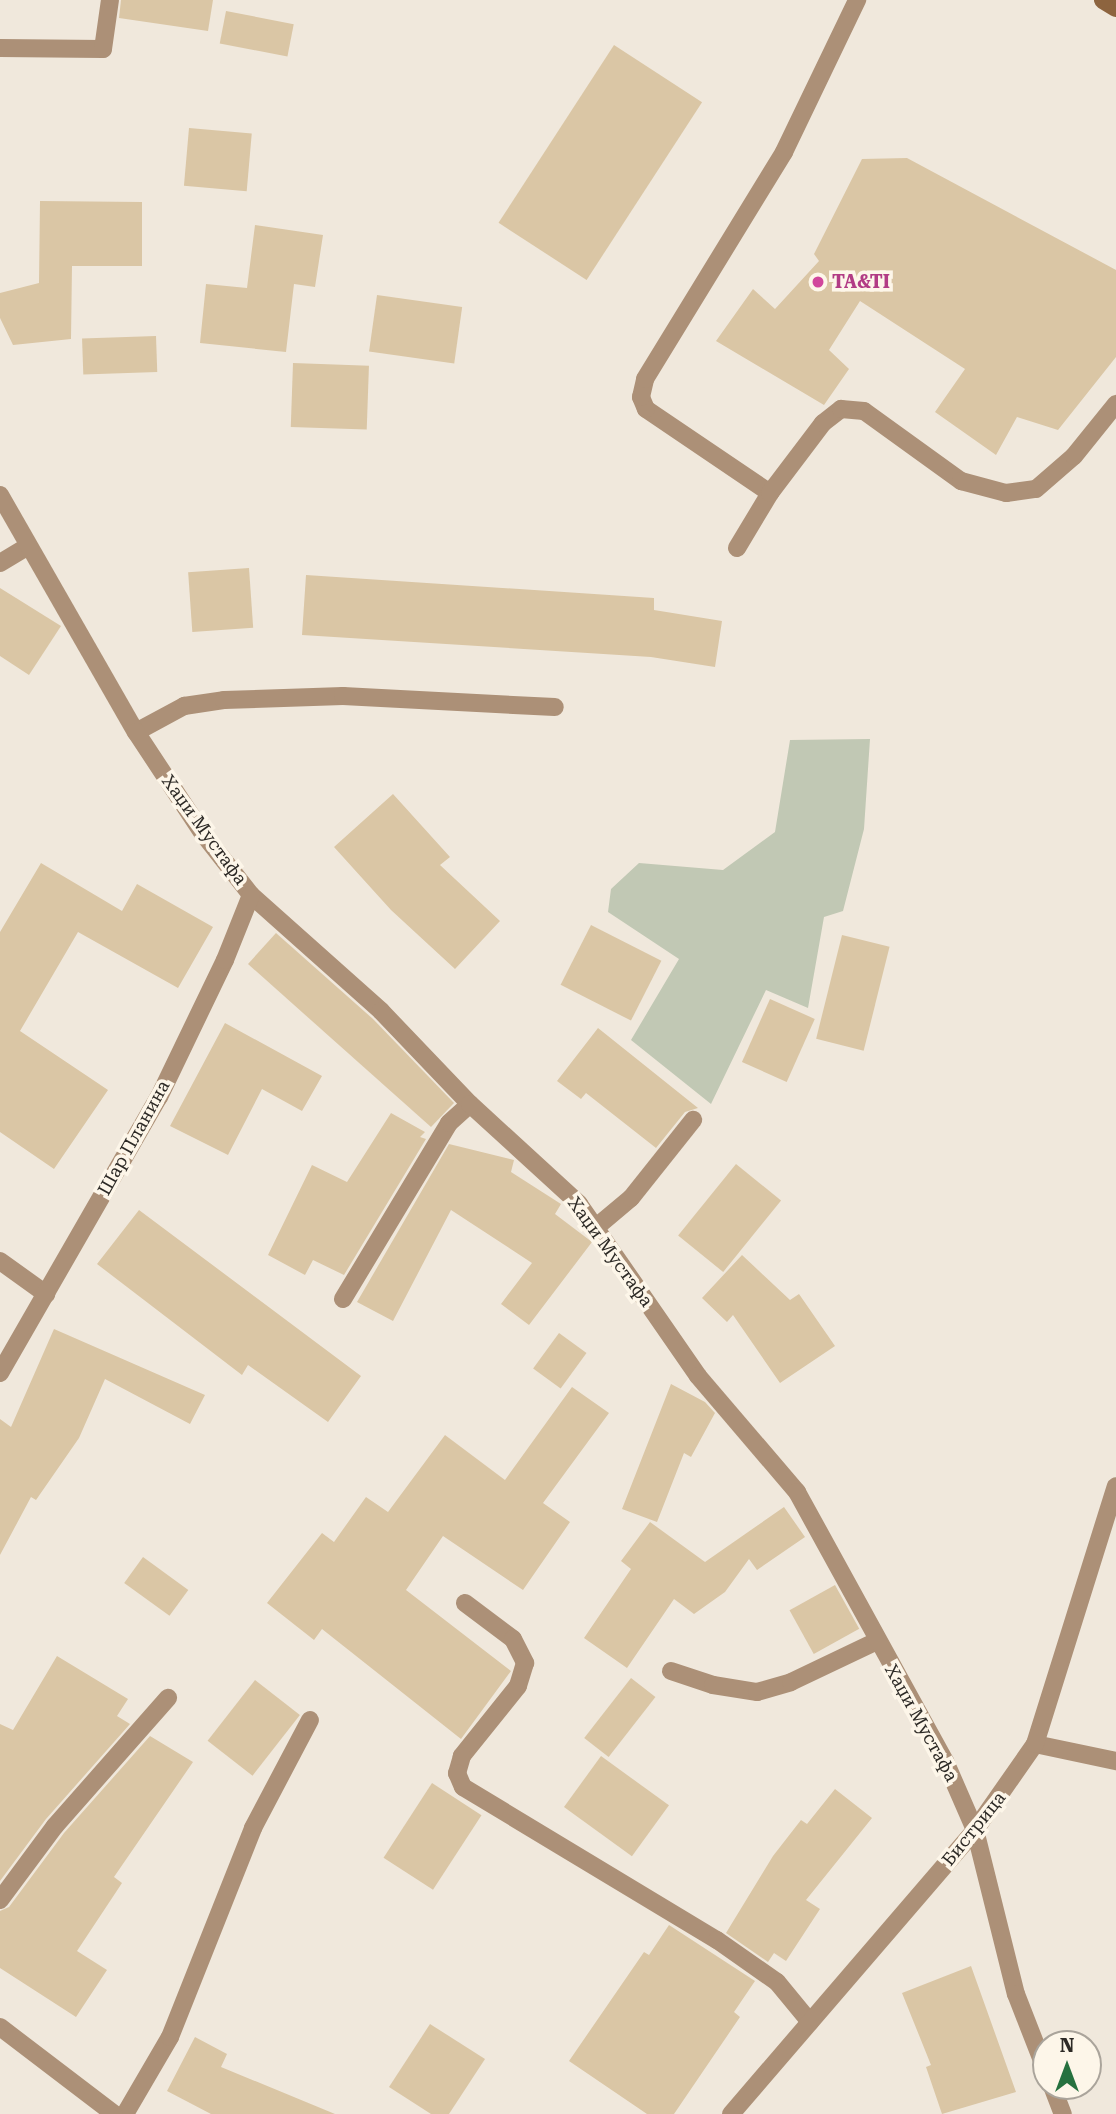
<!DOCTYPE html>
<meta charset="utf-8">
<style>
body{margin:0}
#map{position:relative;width:1116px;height:2114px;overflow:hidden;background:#f0e8dc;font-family:"Roboto Serif",serif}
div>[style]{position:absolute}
.green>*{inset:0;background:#c1c8b4}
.building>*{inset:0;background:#dac6a5;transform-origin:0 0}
.lane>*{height:18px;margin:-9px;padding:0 9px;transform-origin:9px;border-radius:9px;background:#ac9077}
.street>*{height:18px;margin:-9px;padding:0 9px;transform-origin:9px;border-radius:9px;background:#ac9077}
.secondary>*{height:18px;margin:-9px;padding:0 9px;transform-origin:9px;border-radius:9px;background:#8d643f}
.dots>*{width:19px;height:19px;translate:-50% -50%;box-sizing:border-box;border:4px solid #fdf6e9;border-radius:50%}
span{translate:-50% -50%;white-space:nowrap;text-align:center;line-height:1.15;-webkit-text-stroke:7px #fdf6e9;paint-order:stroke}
.hotel-label{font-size:18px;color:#b23c85;font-weight:700}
.left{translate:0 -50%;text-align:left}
.street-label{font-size:18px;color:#2d2a26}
.north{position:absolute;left:1032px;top:2030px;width:70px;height:70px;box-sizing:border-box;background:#fdf6e9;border:2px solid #aaa49b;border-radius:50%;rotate:0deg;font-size:19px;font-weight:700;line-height:28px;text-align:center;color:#2d2a26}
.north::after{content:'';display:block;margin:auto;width:24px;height:32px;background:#26713f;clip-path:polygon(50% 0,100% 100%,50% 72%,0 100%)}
</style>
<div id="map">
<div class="green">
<i style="clip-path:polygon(870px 739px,864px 829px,843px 911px,824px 917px,808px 1008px,766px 990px,711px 1104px,631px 1040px,679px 959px,608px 912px,611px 889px,639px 863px,723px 870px,775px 832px,790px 740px)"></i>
</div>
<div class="building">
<i style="clip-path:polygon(121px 0,213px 0,208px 31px,119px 18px)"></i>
<i style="left:226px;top:11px;width:69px;height:33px;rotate:11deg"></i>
<i style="left:614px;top:45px;width:105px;height:212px;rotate:33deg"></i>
<i style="left:189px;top:128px;width:63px;height:58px;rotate:5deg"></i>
<i style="clip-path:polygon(907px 158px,1116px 270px,1116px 357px,1058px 430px,1017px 417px,996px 455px,935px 412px,965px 369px,860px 301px,829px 350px,849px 369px,824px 405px,716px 341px,753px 289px,775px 309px,819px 261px,814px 254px,862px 159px)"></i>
<i style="clip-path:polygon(40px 201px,142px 202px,142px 266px,72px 266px,71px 339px,13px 345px,0 318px,0 293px,39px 283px)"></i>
<i style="clip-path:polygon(255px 225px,323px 235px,315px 287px,294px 284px,286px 352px,200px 343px,206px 284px,247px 288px)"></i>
<i style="left:377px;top:295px;width:86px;height:57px;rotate:8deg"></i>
<i style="left:156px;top:336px;width:36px;height:74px;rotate:88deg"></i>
<i style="left:293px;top:363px;width:76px;height:64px;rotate:2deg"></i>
<i style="left:249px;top:568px;width:60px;height:61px;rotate:86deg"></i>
<i style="clip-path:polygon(306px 575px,654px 598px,654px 610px,722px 621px,715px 667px,651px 657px,302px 635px)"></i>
<i style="clip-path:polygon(0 588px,61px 626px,29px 675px,0 656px)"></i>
<i style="clip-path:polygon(393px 794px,450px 857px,440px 865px,500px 921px,455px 969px,391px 910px,334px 847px)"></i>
<i style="clip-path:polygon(41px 863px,122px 911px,137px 884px,213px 927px,178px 988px,78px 932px,20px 1031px,108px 1090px,54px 1169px,0 1132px,0 932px)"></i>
<i style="left:591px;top:925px;width:79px;height:67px;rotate:27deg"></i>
<i style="clip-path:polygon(276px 933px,373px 1019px,454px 1103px,431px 1127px,248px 964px)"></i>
<i style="left:842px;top:935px;width:49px;height:107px;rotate:14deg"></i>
<i style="left:770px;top:999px;width:49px;height:69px;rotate:24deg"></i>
<i style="clip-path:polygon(225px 1023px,322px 1076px,302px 1111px,262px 1089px,228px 1155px,170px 1126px)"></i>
<i style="clip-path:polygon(598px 1028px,698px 1108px,685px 1112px,656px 1148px,586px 1093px,581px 1099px,557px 1081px)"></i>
<i style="clip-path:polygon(391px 1113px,425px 1132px,420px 1137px,426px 1139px,344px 1275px,313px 1260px,305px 1275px,268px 1255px,312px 1165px,347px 1182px)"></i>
<i style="clip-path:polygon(449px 1144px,514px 1160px,511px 1172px,561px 1204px,555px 1214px,592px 1242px,529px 1325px,501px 1304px,532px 1263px,451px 1210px,393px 1321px,357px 1302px)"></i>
<i style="left:736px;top:1164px;width:58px;height:92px;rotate:39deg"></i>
<i style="clip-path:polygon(139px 1210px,361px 1376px,328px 1422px,248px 1365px,242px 1375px,97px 1264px)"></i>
<i style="clip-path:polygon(742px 1255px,790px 1300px,799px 1294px,835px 1346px,780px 1383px,733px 1315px,727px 1322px,702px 1298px)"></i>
<i style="clip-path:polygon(54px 1329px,205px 1395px,190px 1424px,105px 1379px,79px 1438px,36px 1500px,31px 1497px,0 1555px,0 1419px,11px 1427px)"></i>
<i style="left:559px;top:1333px;width:34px;height:44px;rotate:36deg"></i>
<i style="clip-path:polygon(671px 1384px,705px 1402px,715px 1413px,691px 1457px,684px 1453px,657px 1522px,622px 1509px)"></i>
<i style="clip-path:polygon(572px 1387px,609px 1413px,543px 1503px,570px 1522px,523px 1590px,443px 1536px,406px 1590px,511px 1671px,461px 1739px,322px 1629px,314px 1640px,267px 1603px,322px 1533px,334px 1542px,366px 1497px,388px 1512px,445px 1435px,505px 1480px)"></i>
<i style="clip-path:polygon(784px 1507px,805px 1537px,757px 1570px,749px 1559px,725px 1592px,694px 1614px,674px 1599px,627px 1668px,584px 1638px,631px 1569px,621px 1561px,650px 1522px,705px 1562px)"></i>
<i style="left:143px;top:1557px;width:56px;height:32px;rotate:36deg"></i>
<i style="left:835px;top:1585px;width:50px;height:52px;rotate:61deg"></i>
<i style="clip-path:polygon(57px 1656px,128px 1699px,117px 1716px,130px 1724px,46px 1819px,0 1881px,0 1724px,13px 1730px)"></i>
<i style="left:631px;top:1678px;width:31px;height:76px;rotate:38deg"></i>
<i style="left:255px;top:1680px;width:57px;height:77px;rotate:38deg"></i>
<i style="clip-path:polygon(150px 1736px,193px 1762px,114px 1877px,122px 1883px,77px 1951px,107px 1970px,76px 2017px,0 1968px,0 1911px,9px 1907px,64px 1833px)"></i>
<i style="left:601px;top:1756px;width:84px;height:63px;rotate:36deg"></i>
<i style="left:432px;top:1783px;width:59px;height:89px;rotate:33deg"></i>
<i style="clip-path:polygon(835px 1789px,872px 1818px,806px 1900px,820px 1909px,786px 1961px,774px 1953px,768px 1962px,726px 1933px,773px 1856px,801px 1820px,807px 1824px)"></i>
<i style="clip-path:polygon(669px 1925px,755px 1981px,734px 2012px,740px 2017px,674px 2114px,647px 2114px,569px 2061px,644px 1952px,649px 1955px)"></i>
<i style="clip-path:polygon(971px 1966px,1016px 2092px,942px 2114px,926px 2067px,931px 2065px,902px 1993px)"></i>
<i style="clip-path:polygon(430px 2024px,485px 2059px,449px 2114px,431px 2114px,389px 2087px)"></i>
<i style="clip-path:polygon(195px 2037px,227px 2054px,221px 2067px,335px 2114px,211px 2114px,167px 2091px)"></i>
</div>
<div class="lane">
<i style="left:0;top:48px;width:103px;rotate:0.6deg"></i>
<i style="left:103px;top:49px;width:49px;rotate:-81.9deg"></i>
<i style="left:770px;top:493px;width:150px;rotate:-145.9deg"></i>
<i style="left:646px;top:409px;width:13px;rotate:-113deg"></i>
<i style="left:641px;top:397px;width:18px;rotate:-77deg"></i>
<i style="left:645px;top:379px;width:266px;rotate:-58.5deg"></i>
<i style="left:784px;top:152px;width:169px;rotate:-64.3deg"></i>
<i style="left:737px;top:548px;width:64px;rotate:-59deg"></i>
<i style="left:770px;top:493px;width:88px;rotate:-52.9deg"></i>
<i style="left:823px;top:423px;width:23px;rotate:-38deg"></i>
<i style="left:841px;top:409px;width:23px;rotate:5deg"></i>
<i style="left:864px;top:411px;width:120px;rotate:35.8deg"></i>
<i style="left:961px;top:481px;width:47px;rotate:14.9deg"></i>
<i style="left:1006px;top:493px;width:30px;rotate:-8deg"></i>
<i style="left:1036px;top:489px;width:50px;rotate:-41deg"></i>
<i style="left:1074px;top:456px;width:67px;rotate:-51.1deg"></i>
<i style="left:0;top:563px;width:33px;rotate:-31deg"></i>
<i style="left:136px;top:732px;width:55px;rotate:-28.4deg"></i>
<i style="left:184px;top:706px;width:40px;rotate:-8.5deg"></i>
<i style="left:224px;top:700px;width:119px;rotate:-1.9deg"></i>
<i style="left:343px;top:696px;width:212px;rotate:3deg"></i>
<i style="left:594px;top:1229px;width:48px;rotate:-40deg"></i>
<i style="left:631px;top:1198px;width:100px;rotate:-51.5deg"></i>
<i style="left:0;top:1261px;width:57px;rotate:35.7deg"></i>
<i style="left:343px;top:1299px;width:205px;rotate:-58.9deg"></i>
<i style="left:449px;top:1123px;width:28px;rotate:-42deg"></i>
<i style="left:465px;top:1603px;width:60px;rotate:36.9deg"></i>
<i style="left:513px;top:1639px;width:27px;rotate:63deg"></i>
<i style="left:525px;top:1663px;width:24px;rotate:107deg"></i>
<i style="left:518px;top:1686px;width:90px;rotate:128.7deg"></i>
<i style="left:462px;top:1756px;width:18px;rotate:106deg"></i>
<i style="left:457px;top:1773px;width:15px;rotate:67deg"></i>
<i style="left:463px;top:1787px;width:297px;rotate:31.1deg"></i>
<i style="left:717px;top:1940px;width:73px;rotate:35deg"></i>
<i style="left:777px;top:1982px;width:52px;rotate:50.5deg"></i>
<i style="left:671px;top:1671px;width:44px;rotate:18.4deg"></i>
<i style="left:713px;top:1685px;width:45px;rotate:9deg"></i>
<i style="left:757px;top:1692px;width:35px;rotate:-16deg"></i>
<i style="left:791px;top:1682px;width:95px;rotate:-25.5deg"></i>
<i style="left:1035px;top:1744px;width:83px;rotate:11.9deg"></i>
<i style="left:0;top:1900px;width:92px;rotate:-53.4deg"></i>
<i style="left:55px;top:1826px;width:171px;rotate:-48.6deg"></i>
<i style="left:125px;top:2114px;width:89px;rotate:-59.7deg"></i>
<i style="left:170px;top:2037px;width:225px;rotate:-68.3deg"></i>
<i style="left:253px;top:1828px;width:122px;rotate:-62.2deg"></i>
</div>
<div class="street">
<i style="left:0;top:495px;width:273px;rotate:60.2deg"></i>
<i style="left:136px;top:732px;width:123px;rotate:56.6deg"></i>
<i style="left:204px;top:835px;width:76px;rotate:51.9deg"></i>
<i style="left:251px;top:895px;width:174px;rotate:41.7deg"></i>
<i style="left:381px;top:1011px;width:129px;rotate:46.3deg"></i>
<i style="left:470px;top:1104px;width:148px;rotate:42.5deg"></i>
<i style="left:579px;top:1204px;width:209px;rotate:55.3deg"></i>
<i style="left:698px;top:1376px;width:153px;rotate:49.5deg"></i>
<i style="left:797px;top:1492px;width:307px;rotate:61.2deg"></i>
<i style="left:945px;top:1761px;width:75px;rotate:66.5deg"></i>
<i style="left:975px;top:1830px;width:169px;rotate:76deg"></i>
<i style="left:1016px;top:1994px;width:83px;rotate:68.7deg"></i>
<i style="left:0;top:1373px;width:319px;rotate:-60.1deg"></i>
<i style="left:159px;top:1097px;width:152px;rotate:-64.3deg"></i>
<i style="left:225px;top:960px;width:70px;rotate:-68.2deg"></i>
<i style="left:0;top:2027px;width:143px;rotate:37.3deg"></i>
<i style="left:1052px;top:2086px;width:30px;rotate:69deg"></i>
<i style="left:731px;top:2114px;width:374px;rotate:-49.3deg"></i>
<i style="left:975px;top:1830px;width:105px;rotate:-55.1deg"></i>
<i style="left:1035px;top:1744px;width:270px;rotate:-72.6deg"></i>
</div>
<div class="secondary">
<i style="left:1103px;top:0;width:15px;rotate:32deg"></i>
</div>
<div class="dots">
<i style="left:818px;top:282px;background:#d1479c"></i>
</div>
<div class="hotel-label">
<span class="left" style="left:832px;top:282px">TA&amp;TI</span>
</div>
<div class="street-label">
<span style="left:204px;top:830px;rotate:54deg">Хаџи Мустафа</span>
<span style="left:134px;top:1138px;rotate:-61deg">Шар Планина</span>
<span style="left:610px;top:1252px;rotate:54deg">Хаџи Мустафа</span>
<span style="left:921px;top:1723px;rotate:61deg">Хаџи Мустафа</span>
<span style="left:974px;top:1829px;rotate:-51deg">Бистрица</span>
</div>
<div class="north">N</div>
</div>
